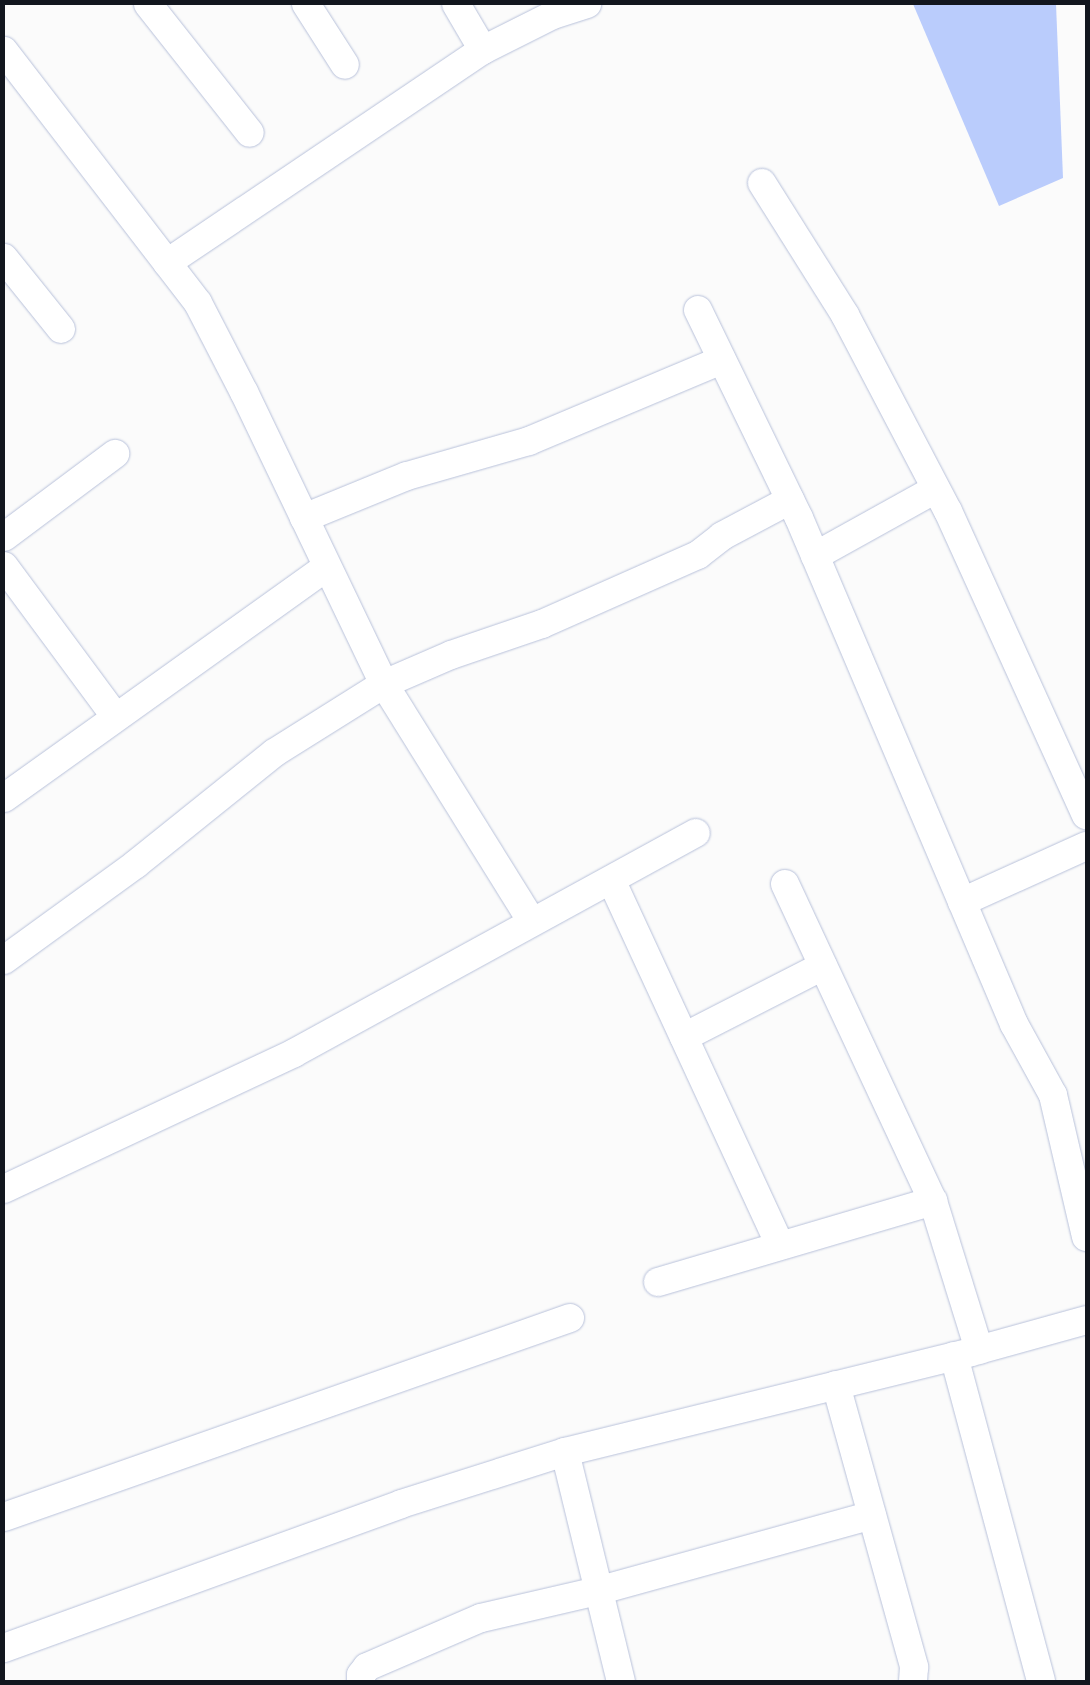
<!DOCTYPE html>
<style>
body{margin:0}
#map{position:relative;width:1090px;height:1685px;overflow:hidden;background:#fbfbfb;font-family:Signika,sans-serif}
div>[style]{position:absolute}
.green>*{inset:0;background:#baccfc}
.roads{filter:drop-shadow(0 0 1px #b8c1da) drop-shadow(0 0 1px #b8c1da)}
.minor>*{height:28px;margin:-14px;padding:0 14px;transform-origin:14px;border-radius:14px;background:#fff}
span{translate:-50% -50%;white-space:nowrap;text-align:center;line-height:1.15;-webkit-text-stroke:5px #fff;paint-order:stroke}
.frame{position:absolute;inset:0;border:5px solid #12161e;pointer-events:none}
</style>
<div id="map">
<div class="green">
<i style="clip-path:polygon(913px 4px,1056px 4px,1063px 178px,999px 206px)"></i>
</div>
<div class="roads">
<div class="minor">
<i style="left:148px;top:4px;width:164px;rotate:51.7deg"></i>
<i style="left:306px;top:4px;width:72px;rotate:57.4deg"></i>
<i style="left:483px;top:50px;width:78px;rotate:-26.6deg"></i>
<i style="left:553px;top:15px;width:36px;rotate:-18deg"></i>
<i style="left:4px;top:51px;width:318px;rotate:52.4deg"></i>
<i style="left:198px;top:303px;width:100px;rotate:62.7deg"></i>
<i style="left:244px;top:392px;width:324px;rotate:64.4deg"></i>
<i style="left:384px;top:684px;width:280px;rotate:58.1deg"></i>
<i style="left:762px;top:183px;width:156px;rotate:57.8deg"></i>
<i style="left:845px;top:315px;width:221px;rotate:62.3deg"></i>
<i style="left:948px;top:511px;width:334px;rotate:65.6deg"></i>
<i style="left:4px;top:258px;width:91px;rotate:51.2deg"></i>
<i style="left:167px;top:263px;width:381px;rotate:-34deg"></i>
<i style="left:483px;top:50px;width:53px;rotate:-120.4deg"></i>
<i style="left:698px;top:310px;width:231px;rotate:64.1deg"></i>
<i style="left:799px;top:518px;width:550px;rotate:66.98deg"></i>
<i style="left:1014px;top:1024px;width:81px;rotate:61.2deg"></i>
<i style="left:1053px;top:1095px;width:146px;rotate:76.9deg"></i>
<i style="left:304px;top:518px;width:111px;rotate:-22.2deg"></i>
<i style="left:407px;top:476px;width:127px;rotate:-16deg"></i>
<i style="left:529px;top:441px;width:209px;rotate:-22.8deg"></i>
<i style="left:4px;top:537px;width:139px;rotate:-36.8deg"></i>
<i style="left:815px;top:556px;width:138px;rotate:-29deg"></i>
<i style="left:4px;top:566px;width:187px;rotate:53.5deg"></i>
<i style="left:4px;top:798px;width:397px;rotate:-35.6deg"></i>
<i style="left:785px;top:884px;width:350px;rotate:65deg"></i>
<i style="left:933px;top:1201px;width:156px;rotate:72.8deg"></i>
<i style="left:614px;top:886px;width:396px;rotate:65.2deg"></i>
<i style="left:962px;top:902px;width:136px;rotate:-24.3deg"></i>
<i style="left:4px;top:960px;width:163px;rotate:-36deg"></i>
<i style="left:136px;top:864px;width:177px;rotate:-38.8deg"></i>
<i style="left:274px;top:753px;width:130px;rotate:-32.1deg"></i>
<i style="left:384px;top:684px;width:73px;rotate:-23.4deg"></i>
<i style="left:451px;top:655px;width:96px;rotate:-18.8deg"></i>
<i style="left:542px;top:624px;width:171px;rotate:-23.9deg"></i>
<i style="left:698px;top:555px;width:31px;rotate:-38deg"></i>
<i style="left:722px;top:536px;width:77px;rotate:-27.9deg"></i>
<i style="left:684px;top:1037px;width:156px;rotate:-27.1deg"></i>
<i style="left:4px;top:1189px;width:320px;rotate:-25.1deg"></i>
<i style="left:294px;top:1053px;width:458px;rotate:-28.7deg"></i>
<i style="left:658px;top:1282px;width:287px;rotate:-16.4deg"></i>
<i style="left:954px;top:1356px;width:336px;rotate:75deg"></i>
<i style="left:836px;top:1385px;width:293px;rotate:74.5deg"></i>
<i style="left:914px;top:1667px;width:14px;rotate:94deg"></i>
<i style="left:565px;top:1452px;width:236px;rotate:76.3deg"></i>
<i style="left:4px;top:1517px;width:600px;rotate:-19.37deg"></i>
<i style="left:4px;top:1648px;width:422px;rotate:-19.9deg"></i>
<i style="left:401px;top:1504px;width:172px;rotate:-17.6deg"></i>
<i style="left:565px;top:1452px;width:418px;rotate:-13.8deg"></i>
<i style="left:971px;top:1352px;width:119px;rotate:-15.5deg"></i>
<i style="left:361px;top:1681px;width:6px;rotate:-90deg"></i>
<i style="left:361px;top:1675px;width:10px;rotate:-53deg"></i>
<i style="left:367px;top:1667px;width:124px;rotate:-23.3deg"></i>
<i style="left:481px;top:1618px;width:119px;rotate:-13.1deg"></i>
<i style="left:597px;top:1591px;width:285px;rotate:-15.4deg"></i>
</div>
</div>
<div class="frame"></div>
</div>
